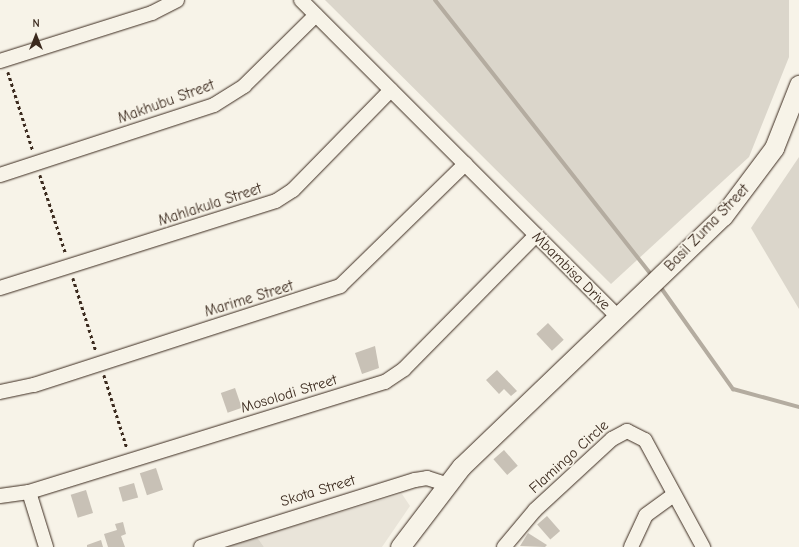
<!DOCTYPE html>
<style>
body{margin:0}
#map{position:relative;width:799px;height:547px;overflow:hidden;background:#f7f3e8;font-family:"Comic Neue",sans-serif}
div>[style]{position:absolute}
.built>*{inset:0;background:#e9e4d9}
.green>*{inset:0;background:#dbd6cb}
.stream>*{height:4px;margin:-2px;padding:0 2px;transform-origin:2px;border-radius:2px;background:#b4aca0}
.building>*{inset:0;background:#c8c1b6;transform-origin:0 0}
.path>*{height:2.5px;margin-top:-1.25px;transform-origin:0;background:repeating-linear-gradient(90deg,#3b2a1e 0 3px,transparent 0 6px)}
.roads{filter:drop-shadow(0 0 1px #3b2a1e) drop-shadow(0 0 1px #3b2a1e)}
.street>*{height:14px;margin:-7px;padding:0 7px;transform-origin:7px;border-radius:7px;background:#f7f3e8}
.secondary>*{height:19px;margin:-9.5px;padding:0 9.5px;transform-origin:9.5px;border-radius:9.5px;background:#f7f3e8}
span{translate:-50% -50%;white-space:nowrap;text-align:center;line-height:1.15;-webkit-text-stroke:3.5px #f7f3e8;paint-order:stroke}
.street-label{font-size:15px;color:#3b2a1e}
.north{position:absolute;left:16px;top:16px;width:40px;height:40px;-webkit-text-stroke:3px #f7f3e8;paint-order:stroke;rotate:0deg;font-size:11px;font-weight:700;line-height:16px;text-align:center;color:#3b2a1e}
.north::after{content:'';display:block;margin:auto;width:14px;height:18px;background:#3b2a1e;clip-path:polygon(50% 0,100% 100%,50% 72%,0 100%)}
</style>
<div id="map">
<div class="built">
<i style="clip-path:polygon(402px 494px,410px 506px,382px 547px,264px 547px,257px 537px)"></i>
</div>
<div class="green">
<i style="clip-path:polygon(325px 0,789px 0,789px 57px,749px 157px,611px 284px)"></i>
<i style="clip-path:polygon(799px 157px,799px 309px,751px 228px)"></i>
<i style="clip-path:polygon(257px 537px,264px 547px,227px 547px)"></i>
</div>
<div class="stream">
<i style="left:435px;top:0;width:351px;rotate:51.8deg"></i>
<i style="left:659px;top:285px;width:128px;rotate:54.6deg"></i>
<i style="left:733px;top:389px;width:68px;rotate:15.3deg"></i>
</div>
<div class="building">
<i style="left:548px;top:323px;width:23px;height:16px;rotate:47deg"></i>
<i style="clip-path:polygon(375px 346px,379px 368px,362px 374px,355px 353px)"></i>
<i style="clip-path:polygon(497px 370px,517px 391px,511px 396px,504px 389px,499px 394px,486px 380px)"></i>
<i style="left:235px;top:388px;width:21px;height:15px;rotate:71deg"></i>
<i style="left:504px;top:450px;width:21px;height:14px;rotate:49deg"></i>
<i style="left:156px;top:468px;width:23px;height:17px;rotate:72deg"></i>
<i style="left:134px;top:483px;width:15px;height:16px;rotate:74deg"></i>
<i style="left:86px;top:490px;width:24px;height:16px;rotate:73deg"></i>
<i style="left:547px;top:516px;width:20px;height:13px;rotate:49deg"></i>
<i style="clip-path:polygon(123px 522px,126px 534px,121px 536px,125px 547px,108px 547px,104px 534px,117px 530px,115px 524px)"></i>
<i style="clip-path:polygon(528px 533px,547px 545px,545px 547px,520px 546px)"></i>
<i style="clip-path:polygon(101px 540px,103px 547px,87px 547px,87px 545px)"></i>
</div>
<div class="path">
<i style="left:8px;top:72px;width:83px;rotate:72.4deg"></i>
<i style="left:40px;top:175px;width:83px;rotate:71.8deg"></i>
<i style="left:73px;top:278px;width:77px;rotate:72.5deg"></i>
<i style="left:104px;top:375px;width:77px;rotate:72.5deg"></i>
</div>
<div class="roads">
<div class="street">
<i style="left:301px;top:0;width:447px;rotate:45deg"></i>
<i style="left:0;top:61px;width:159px;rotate:-17.5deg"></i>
<i style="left:152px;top:13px;width:28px;rotate:-27deg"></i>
<i style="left:0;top:175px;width:225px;rotate:-18.1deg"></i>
<i style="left:214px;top:105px;width:36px;rotate:-32deg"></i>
<i style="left:244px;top:86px;width:101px;rotate:-44.6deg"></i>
<i style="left:0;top:288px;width:289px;rotate:-17.5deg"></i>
<i style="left:276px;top:201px;width:20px;rotate:-33deg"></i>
<i style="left:293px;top:190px;width:140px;rotate:-45.6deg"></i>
<i style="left:0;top:392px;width:35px;rotate:-12deg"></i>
<i style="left:34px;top:385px;width:322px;rotate:-17.9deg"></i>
<i style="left:340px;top:286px;width:175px;rotate:-44.3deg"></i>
<i style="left:29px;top:492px;width:58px;rotate:72.8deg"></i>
<i style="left:0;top:496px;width:29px;rotate:-8deg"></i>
<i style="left:29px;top:492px;width:373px;rotate:-17.2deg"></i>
<i style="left:385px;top:382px;width:23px;rotate:-34deg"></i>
<i style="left:404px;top:369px;width:188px;rotate:-45.4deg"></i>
<i style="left:201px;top:547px;width:224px;rotate:-17.4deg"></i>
<i style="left:415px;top:480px;width:12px;rotate:-9deg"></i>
<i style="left:427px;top:478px;width:20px;rotate:18deg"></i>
<i style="left:504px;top:547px;width:48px;rotate:-50deg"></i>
<i style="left:535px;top:510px;width:105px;rotate:-42.7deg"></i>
<i style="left:612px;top:439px;width:17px;rotate:-28deg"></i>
<i style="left:627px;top:431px;width:20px;rotate:27deg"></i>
<i style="left:645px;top:440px;width:122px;rotate:61.5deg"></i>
<i style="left:631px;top:547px;width:35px;rotate:-65deg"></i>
<i style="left:646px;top:515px;width:34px;rotate:-36deg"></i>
</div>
<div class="secondary">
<i style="left:400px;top:547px;width:101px;rotate:-52.7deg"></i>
<i style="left:461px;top:467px;width:363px;rotate:-43.8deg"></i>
<i style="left:723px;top:216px;width:85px;rotate:-53.1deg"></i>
<i style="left:774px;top:148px;width:68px;rotate:-68.4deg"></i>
</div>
</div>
<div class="street-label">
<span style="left:166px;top:102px;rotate:-20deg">Makhubu Street</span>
<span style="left:210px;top:205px;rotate:-18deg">Mahlakula Street</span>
<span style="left:707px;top:228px;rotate:-46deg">Basil Zuma Street</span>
<span style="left:571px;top:271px;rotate:45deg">Mbambisa Drive</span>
<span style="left:249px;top:299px;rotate:-17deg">Marime Street</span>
<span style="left:289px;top:394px;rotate:-17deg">Mosolodi Street</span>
<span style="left:569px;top:457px;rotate:-42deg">Flamingo Circle</span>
<span style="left:318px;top:491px;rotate:-17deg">Skota Street</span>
</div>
<div class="north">N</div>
</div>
